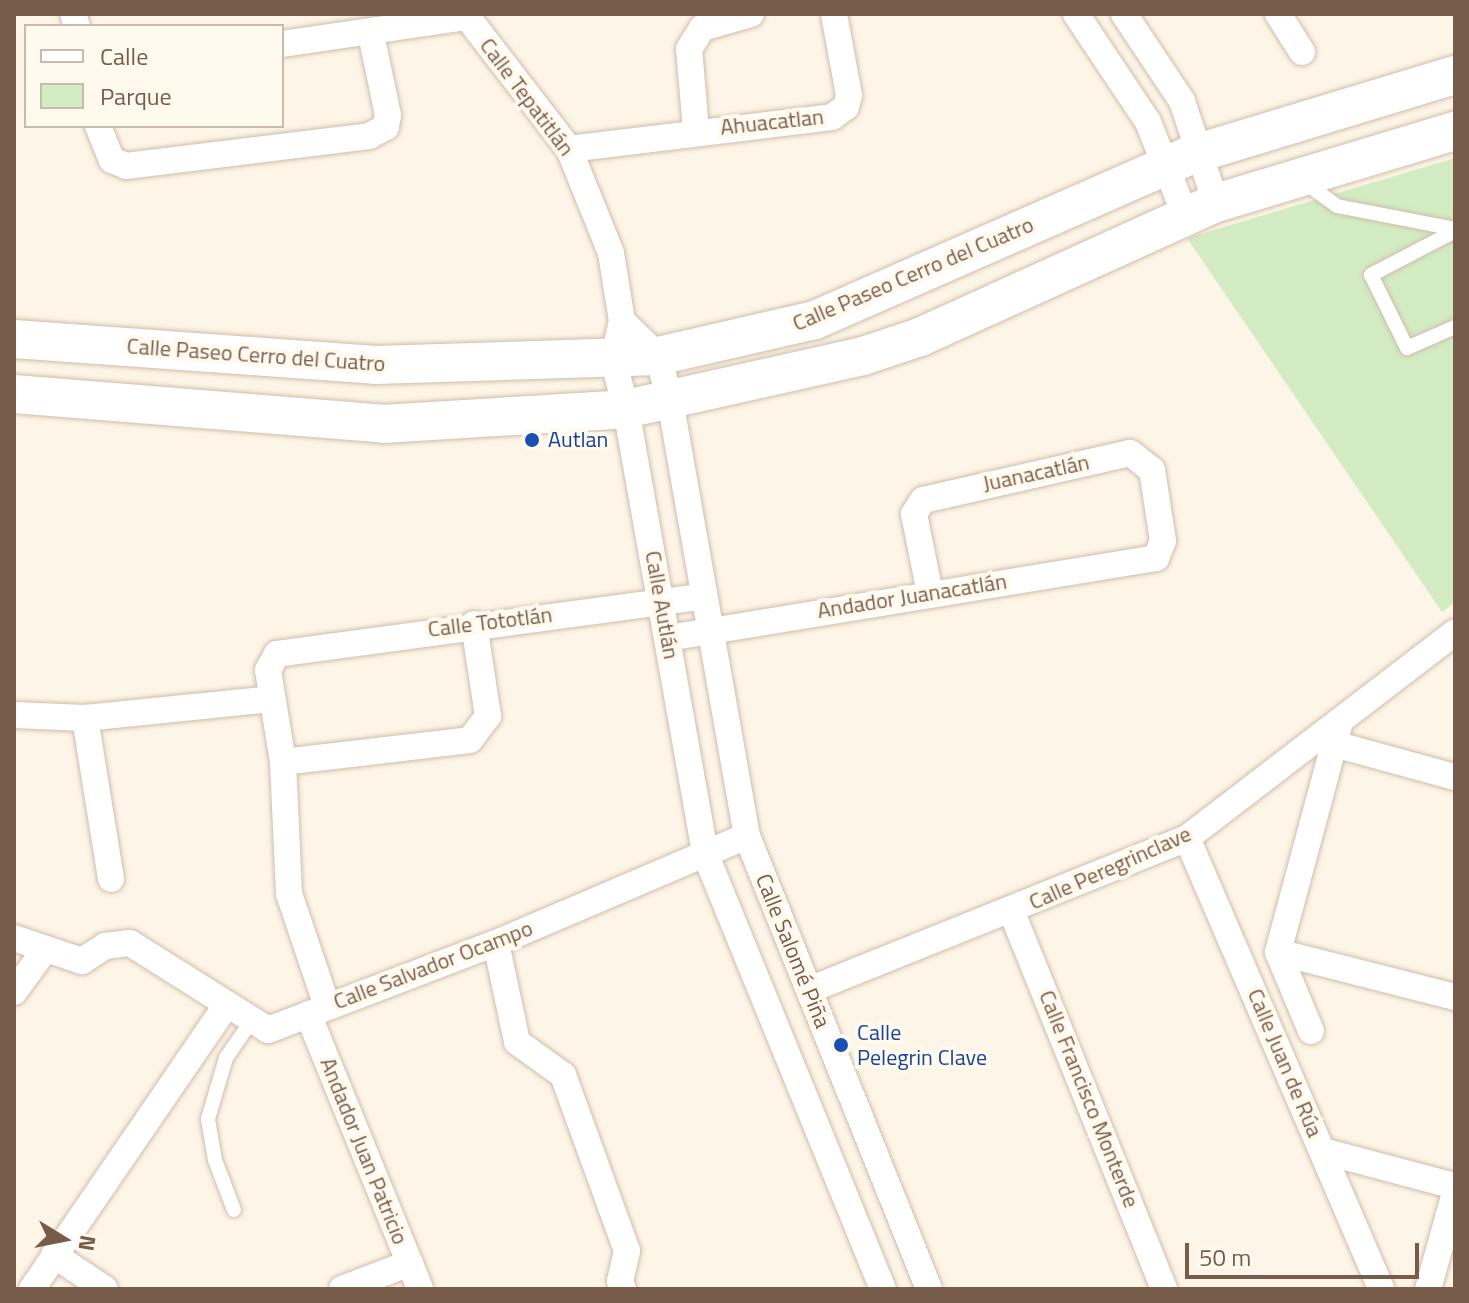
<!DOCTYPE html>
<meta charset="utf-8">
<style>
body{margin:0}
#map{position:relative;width:1469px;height:1303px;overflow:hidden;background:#fdf5e7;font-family:"Titillium Web",sans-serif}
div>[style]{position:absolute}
.green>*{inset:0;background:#d3ecc4}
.roads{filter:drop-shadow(0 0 2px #cfbdac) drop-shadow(0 0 2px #cfbdac)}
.lane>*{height:14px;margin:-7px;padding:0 7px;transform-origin:7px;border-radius:7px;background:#fff}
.street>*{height:26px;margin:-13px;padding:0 13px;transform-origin:13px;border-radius:13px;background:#fff}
.secondary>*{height:38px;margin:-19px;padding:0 19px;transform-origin:19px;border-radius:19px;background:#fff}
.dots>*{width:22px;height:22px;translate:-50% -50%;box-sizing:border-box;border:4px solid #fff9ee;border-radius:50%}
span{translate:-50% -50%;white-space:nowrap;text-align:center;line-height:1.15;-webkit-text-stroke:8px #fff9ee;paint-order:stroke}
.street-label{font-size:22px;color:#785c4a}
.transit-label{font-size:22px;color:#164399}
.left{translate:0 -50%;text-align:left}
.frame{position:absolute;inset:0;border:16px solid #785c4a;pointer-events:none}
.legend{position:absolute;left:24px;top:24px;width:260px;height:104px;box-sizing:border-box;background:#fff9ee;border:2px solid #c9baac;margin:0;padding:10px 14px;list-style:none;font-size:24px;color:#785c4a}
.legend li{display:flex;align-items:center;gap:16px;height:40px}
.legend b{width:40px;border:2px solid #c9baac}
.north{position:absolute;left:24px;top:1199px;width:80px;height:80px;-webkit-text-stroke:6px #fff9ee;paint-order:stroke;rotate:100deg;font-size:22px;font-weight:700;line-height:32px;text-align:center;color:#785c4a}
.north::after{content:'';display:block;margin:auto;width:28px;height:36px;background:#785c4a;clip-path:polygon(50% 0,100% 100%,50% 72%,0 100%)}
.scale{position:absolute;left:1185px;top:1243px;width:234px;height:36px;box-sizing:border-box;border:4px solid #785c4a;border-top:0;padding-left:10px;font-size:24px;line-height:28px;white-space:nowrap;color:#785c4a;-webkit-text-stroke:6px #fff9ee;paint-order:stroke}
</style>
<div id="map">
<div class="green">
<i style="clip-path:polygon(1455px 158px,1455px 602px,1442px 612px,1187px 238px)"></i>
</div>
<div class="roads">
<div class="lane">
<i style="left:1303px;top:181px;width:42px;rotate:36.3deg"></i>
<i style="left:1337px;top:206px;width:120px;rotate:11deg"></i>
<i style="left:1455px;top:231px;width:95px;rotate:152.4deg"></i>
<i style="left:1371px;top:275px;width:81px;rotate:63.7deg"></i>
<i style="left:1407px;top:348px;width:52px;rotate:-23.6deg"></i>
<i style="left:234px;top:1210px;width:53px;rotate:-110.8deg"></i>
<i style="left:215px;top:1160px;width:42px;rotate:-99.7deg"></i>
<i style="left:208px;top:1119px;width:64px;rotate:-73.6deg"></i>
<i style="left:226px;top:1058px;width:46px;rotate:-55.6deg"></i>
</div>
<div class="street">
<i style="left:73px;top:14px;width:13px;rotate:72deg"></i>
<i style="left:465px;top:14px;width:170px;rotate:52.4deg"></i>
<i style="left:569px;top:149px;width:112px;rotate:68deg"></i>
<i style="left:611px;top:253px;width:69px;rotate:80.8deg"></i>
<i style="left:622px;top:321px;width:39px;rotate:103deg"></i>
<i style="left:613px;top:359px;width:52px;rotate:75.4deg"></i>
<i style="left:626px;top:409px;width:451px;rotate:79.9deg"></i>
<i style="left:705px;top:853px;width:471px;rotate:67.8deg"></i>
<i style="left:1076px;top:14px;width:130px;rotate:56.3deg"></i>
<i style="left:1148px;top:122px;width:102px;rotate:68.2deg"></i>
<i style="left:1124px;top:14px;width:105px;rotate:56.3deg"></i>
<i style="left:1182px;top:101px;width:108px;rotate:71.6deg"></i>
<i style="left:1278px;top:14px;width:45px;rotate:57.7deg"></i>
<i style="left:282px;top:44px;width:188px;rotate:-8.3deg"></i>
<i style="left:98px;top:126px;width:37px;rotate:68deg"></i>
<i style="left:112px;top:160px;width:15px;rotate:23deg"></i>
<i style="left:126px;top:166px;width:245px;rotate:-7deg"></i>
<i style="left:369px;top:136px;width:19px;rotate:-28deg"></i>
<i style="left:386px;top:127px;width:12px;rotate:-81deg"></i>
<i style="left:388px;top:115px;width:83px;rotate:-101.9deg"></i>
<i style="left:696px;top:130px;width:81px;rotate:-94.9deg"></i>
<i style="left:689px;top:49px;width:25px;rotate:-58deg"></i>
<i style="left:702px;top:28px;width:51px;rotate:-15.9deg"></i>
<i style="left:569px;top:149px;width:265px;rotate:-6.9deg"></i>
<i style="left:832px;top:117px;width:17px;rotate:-36deg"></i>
<i style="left:846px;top:107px;width:12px;rotate:-76deg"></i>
<i style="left:849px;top:95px;width:82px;rotate:-100.5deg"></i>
<i style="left:622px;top:321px;width:50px;rotate:44.2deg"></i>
<i style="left:658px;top:356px;width:46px;rotate:74.7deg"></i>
<i style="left:670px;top:400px;width:443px;rotate:80deg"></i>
<i style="left:747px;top:836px;width:488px;rotate:68.1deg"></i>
<i style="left:668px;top:638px;width:495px;rotate:-9.3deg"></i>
<i style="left:1156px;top:558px;width:18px;rotate:-68deg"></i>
<i style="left:1163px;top:541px;width:72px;rotate:-98.8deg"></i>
<i style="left:1152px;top:470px;width:28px;rotate:-142deg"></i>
<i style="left:1130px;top:453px;width:212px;rotate:167.2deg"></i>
<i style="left:923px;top:500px;width:17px;rotate:123deg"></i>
<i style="left:914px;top:514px;width:81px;rotate:78.6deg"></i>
<i style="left:14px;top:715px;width:71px;rotate:2.4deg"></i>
<i style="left:85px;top:718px;width:187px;rotate:-5.8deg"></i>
<i style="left:85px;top:718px;width:163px;rotate:80.8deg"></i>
<i style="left:1334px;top:744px;width:125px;rotate:15.3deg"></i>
<i style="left:283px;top:762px;width:188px;rotate:-6.7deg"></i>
<i style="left:470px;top:740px;width:30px;rotate:-53deg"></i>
<i style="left:488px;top:716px;width:93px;rotate:-98.7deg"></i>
<i style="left:1187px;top:838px;width:491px;rotate:66.7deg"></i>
<i style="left:1011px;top:910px;width:409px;rotate:68deg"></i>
<i style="left:14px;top:938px;width:72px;rotate:18.7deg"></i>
<i style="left:82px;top:961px;width:27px;rotate:-33deg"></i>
<i style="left:105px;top:946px;width:25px;rotate:-7deg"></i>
<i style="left:130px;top:943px;width:163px;rotate:32.2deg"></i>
<i style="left:268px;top:1030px;width:244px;rotate:-20.9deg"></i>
<i style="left:496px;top:943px;width:273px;rotate:-23.1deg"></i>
<i style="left:496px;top:943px;width:101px;rotate:78deg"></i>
<i style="left:517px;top:1042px;width:57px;rotate:35.7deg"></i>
<i style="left:563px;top:1075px;width:187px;rotate:70deg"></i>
<i style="left:627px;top:1251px;width:31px;rotate:103deg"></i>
<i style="left:620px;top:1281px;width:9px;rotate:69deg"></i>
<i style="left:1278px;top:952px;width:183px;rotate:14.3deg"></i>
<i style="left:809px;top:990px;width:407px;rotate:-21.9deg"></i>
<i style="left:1187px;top:838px;width:338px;rotate:-37.5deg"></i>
<i style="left:14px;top:992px;width:51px;rotate:-53.8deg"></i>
<i style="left:327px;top:1006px;width:118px;rotate:-108.7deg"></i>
<i style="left:289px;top:894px;width:132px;rotate:-92.6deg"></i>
<i style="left:283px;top:762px;width:93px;rotate:-99.3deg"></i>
<i style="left:268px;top:670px;width:18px;rotate:-61deg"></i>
<i style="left:277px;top:654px;width:431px;rotate:-7.7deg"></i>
<i style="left:308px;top:1014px;width:297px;rotate:67.8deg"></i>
<i style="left:1311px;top:1031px;width:86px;rotate:-112.7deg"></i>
<i style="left:1278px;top:952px;width:237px;rotate:-74.9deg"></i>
<i style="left:1323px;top:1151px;width:137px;rotate:14.9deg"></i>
<i style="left:54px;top:1255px;width:61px;rotate:33.7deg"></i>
<i style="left:32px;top:1289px;width:345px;rotate:-55.6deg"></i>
<i style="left:342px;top:1289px;width:73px;rotate:-20.9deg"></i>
<i style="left:1428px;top:1289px;width:100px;rotate:-74.3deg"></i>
</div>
<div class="secondary">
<i style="left:14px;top:339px;width:362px;rotate:4.1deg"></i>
<i style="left:375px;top:365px;width:283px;rotate:-1.8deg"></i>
<i style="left:658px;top:356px;width:161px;rotate:-12.9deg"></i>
<i style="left:815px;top:320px;width:407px;rotate:-23.7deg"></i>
<i style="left:1188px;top:156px;width:279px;rotate:-16.9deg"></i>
<i style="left:14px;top:394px;width:370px;rotate:4.6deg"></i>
<i style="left:383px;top:424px;width:243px;rotate:-3.5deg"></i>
<i style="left:626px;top:409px;width:243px;rotate:-12.6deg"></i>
<i style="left:863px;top:356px;width:60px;rotate:-18.4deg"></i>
<i style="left:920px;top:337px;width:325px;rotate:-24.4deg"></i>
<i style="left:1216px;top:203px;width:250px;rotate:-16.8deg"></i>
</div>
</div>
<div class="dots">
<i style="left:532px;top:440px;background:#1a4fb4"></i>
<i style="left:841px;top:1045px;background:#1a4fb4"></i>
</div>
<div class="street-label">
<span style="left:527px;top:97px;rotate:53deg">Calle Tepatitlán</span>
<span style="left:772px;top:122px;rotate:-6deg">Ahuacatlan</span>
<span style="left:913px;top:274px;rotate:-23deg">Calle Paseo Cerro del Cuatro</span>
<span style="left:256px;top:355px;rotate:4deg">Calle Paseo Cerro del Cuatro</span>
<span style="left:1036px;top:473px;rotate:-12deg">Juanacatlán</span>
<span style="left:912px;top:596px;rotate:-9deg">Andador Juanacatlán</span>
<span style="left:662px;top:605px;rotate:80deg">Calle Autlán</span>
<span style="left:490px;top:622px;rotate:-7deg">Calle Tototlán</span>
<span style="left:1110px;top:868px;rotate:-24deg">Calle Peregrinclave</span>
<span style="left:793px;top:951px;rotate:68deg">Calle Salomé Piña</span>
<span style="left:433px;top:965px;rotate:-21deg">Calle Salvador Ocampo</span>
<span style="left:1285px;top:1063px;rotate:67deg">Calle Juan de Rúa</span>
<span style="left:1089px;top:1099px;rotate:68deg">Calle Francisco Monterde</span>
<span style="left:364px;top:1151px;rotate:68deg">Andador Juan Patricio</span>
</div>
<div class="transit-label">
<span class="left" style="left:548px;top:440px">Autlan</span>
<span class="left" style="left:857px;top:1045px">Calle<br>Pelegrin Clave</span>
</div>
<div class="frame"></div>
<ul class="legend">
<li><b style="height:10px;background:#fff"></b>Calle</li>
<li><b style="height:22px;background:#d3ecc4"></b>Parque</li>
</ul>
<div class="north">N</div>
<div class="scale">50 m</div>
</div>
